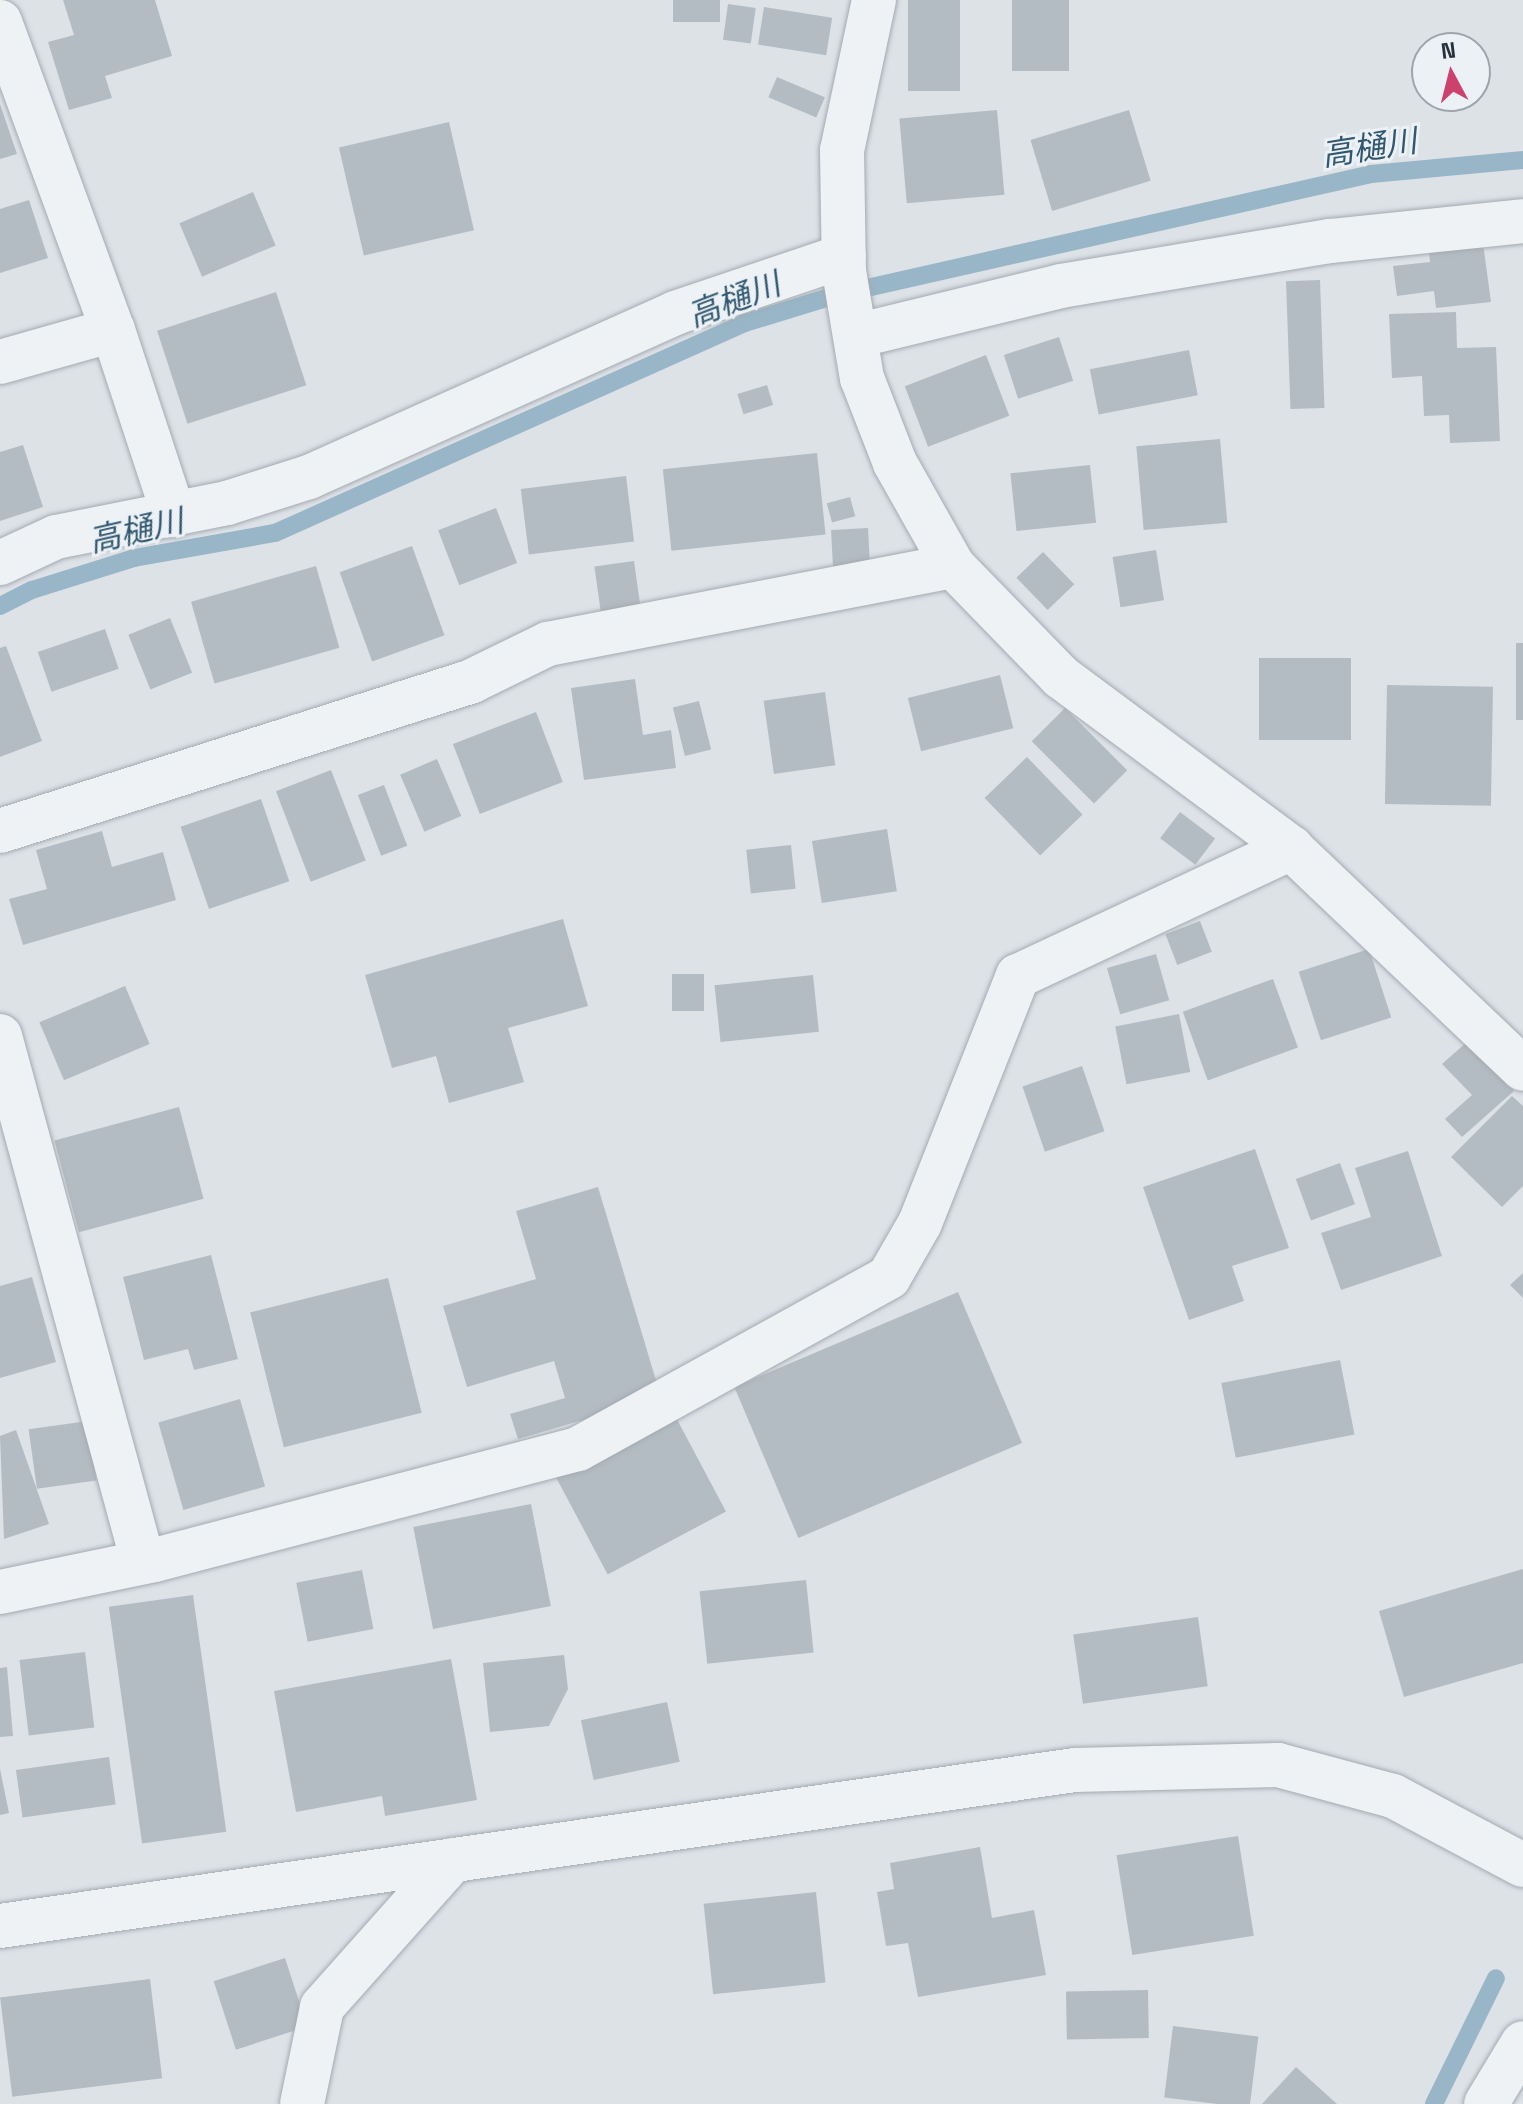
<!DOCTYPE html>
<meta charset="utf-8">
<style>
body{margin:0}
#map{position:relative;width:1523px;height:2104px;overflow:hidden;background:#dde2e7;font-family:"Space Grotesk","Noto Sans JP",sans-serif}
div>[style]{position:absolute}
.stream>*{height:18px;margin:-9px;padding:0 9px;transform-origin:9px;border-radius:9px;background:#98b6c7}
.building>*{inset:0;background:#b4bcc3;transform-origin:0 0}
.roads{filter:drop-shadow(0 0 2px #a3aab1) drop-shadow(0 0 2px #a3aab1)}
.minor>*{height:44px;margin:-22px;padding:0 22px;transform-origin:22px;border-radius:22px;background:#eff2f5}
.tertiary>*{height:44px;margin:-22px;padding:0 22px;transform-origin:22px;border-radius:22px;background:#eff2f5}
span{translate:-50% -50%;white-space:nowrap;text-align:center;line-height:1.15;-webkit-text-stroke:6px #ecf1f5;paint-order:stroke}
.water-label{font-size:32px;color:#315870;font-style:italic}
.north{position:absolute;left:1411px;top:32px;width:80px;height:80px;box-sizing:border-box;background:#ecf1f5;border:2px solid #9da5ab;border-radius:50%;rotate:353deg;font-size:22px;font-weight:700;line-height:32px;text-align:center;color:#27323d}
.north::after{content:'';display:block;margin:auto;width:28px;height:36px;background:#cd416d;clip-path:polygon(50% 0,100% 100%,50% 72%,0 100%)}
</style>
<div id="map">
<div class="stream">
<i style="left:0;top:606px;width:36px;rotate:-27deg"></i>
<i style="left:32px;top:590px;width:107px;rotate:-17.4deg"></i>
<i style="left:134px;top:558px;width:143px;rotate:-10.1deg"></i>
<i style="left:275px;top:533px;width:515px;rotate:-24.08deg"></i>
<i style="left:745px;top:323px;width:95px;rotate:-17.1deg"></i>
<i style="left:836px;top:295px;width:549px;rotate:-12.74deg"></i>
<i style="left:1371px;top:174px;width:153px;rotate:-5.3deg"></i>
<i style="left:1434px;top:2104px;width:140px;rotate:-63.8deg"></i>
</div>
<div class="building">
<i style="clip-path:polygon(63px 0,155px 0,172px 56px,105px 76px,112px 98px,69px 110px,48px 42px,74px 35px)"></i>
<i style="left:673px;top:0;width:47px;height:22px"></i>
<i style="left:908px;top:0;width:52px;height:91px"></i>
<i style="left:1012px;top:0;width:57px;height:71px"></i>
<i style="left:728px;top:4px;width:28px;height:36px;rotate:8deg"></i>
<i style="left:764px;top:7px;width:69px;height:38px;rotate:9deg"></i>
<i style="left:777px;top:77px;width:52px;height:22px;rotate:23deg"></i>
<i style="clip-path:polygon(0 104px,17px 154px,0 159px)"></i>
<i style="left:997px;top:110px;width:85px;height:98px;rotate:85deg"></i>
<i style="left:1129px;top:110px;width:74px;height:103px;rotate:73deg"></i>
<i style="left:449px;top:122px;width:111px;height:113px;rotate:77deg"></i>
<i style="left:253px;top:192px;width:58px;height:80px;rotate:67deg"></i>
<i style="clip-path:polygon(29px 200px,48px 258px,0 273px,0 209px)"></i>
<i style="clip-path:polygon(1482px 236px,1491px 302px,1436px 308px,1434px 291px,1397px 296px,1393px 266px,1430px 262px,1428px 242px)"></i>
<i style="left:1320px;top:280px;width:128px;height:34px;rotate:88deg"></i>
<i style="left:276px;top:292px;width:98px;height:125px;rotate:72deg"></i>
<i style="clip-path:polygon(1456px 312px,1457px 348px,1496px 347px,1500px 441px,1450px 443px,1449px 415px,1424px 416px,1422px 376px,1392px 378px,1389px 314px)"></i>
<i style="left:1059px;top:337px;width:46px;height:58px;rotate:72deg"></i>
<i style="left:1189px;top:350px;width:46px;height:101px;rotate:79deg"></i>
<i style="left:986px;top:355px;width:65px;height:87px;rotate:69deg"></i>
<i style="left:767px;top:385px;width:21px;height:31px;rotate:73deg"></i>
<i style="left:1220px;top:439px;width:84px;height:84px;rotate:85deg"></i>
<i style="clip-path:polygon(23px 445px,43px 507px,0 521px,0 452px)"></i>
<i style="left:817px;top:453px;width:82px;height:155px;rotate:84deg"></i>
<i style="left:1090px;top:465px;width:58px;height:80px;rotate:84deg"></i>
<i style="left:626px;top:476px;width:66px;height:106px;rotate:83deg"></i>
<i style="left:850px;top:497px;width:20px;height:24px;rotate:75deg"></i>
<i style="left:496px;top:508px;width:59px;height:62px;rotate:69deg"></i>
<i style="left:868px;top:528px;width:43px;height:37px;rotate:87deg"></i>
<i style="left:412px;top:546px;width:95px;height:77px;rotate:70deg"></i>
<i style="left:1156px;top:550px;width:51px;height:44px;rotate:81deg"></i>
<i style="left:1043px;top:552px;width:45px;height:37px;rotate:46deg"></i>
<i style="left:634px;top:561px;width:49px;height:40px;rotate:82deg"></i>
<i style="left:316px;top:566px;width:85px;height:130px;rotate:74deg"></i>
<i style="left:170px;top:618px;width:59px;height:45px;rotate:68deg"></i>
<i style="left:105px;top:629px;width:42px;height:71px;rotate:71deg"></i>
<i style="left:1516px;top:643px;width:7px;height:77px"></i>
<i style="clip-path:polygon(6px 646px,42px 741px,0 757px,0 648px)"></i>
<i style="left:1259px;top:658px;width:92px;height:82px"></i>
<i style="left:1000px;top:675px;width:55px;height:95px;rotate:76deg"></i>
<i style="clip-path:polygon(635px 679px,643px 735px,671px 730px,676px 768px,584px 780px,571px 688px)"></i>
<i style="left:1387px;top:685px;width:106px;height:119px;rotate:1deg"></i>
<i style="left:825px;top:692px;width:74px;height:62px;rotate:82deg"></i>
<i style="left:699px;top:701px;width:50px;height:27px;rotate:76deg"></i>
<i style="left:1065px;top:708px;width:88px;height:47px;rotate:45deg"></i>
<i style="left:536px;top:712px;width:75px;height:89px;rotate:69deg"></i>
<i style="left:1027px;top:757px;width:80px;height:59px;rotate:46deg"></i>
<i style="left:437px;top:759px;width:62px;height:40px;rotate:67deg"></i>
<i style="left:331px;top:770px;width:97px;height:59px;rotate:69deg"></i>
<i style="left:384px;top:785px;width:65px;height:28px;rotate:69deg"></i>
<i style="left:261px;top:799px;width:87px;height:85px;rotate:71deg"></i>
<i style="left:1180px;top:812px;width:44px;height:33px;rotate:37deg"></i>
<i style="left:887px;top:829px;width:63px;height:76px;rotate:81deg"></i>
<i style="clip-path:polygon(102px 831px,112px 867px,163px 852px,176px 900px,23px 945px,9px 899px,47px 889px,36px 850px)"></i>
<i style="left:791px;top:845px;width:44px;height:45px;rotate:84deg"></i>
<i style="clip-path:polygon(563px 919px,588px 1006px,508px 1028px,524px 1082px,449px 1103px,436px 1056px,392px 1068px,365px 975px)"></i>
<i style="left:1200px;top:921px;width:33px;height:37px;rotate:69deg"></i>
<i style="left:1369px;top:949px;width:72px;height:74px;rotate:72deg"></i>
<i style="left:1156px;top:954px;width:48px;height:51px;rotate:74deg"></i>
<i style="left:672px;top:974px;width:32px;height:37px"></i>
<i style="left:813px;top:975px;width:57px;height:99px;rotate:84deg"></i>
<i style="left:1273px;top:979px;width:73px;height:96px;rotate:70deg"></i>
<i style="left:125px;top:986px;width:63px;height:93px;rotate:67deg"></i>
<i style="left:1179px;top:1014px;width:59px;height:65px;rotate:79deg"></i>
<i style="clip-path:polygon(1468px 1041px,1514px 1091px,1462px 1137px,1445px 1119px,1472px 1095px,1442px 1064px)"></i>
<i style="left:1082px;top:1066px;width:69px;height:63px;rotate:71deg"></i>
<i style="clip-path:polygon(1512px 1096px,1523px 1106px,1523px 1186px,1502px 1207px,1451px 1157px)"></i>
<i style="left:179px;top:1107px;width:95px;height:129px;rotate:75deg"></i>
<i style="clip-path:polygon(1255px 1149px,1289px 1248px,1232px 1266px,1244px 1301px,1189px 1320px,1143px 1187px)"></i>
<i style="clip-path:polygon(1408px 1151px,1442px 1256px,1341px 1290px,1321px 1233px,1371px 1217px,1355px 1168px)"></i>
<i style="left:1340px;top:1163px;width:44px;height:47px;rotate:70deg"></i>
<i style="clip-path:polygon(598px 1187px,661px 1397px,518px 1439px,510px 1414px,565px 1398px,554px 1361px,467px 1387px,443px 1306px,536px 1279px,516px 1211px)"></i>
<i style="clip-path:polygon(211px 1255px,238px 1359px,194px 1370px,188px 1349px,144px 1360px,123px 1277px)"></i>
<i style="clip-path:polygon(1523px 1273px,1523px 1298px,1510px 1285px)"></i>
<i style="clip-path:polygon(32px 1277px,56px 1362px,0 1378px,0 1286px)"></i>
<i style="left:388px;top:1278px;width:139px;height:142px;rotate:76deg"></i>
<i style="left:958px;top:1292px;width:164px;height:243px;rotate:67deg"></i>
<i style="left:1340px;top:1360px;width:76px;height:121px;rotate:79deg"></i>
<i style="left:240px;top:1399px;width:91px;height:85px;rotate:74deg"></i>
<i style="left:672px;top:1410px;width:115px;height:134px;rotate:62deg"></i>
<i style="left:88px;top:1421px;width:60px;height:60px;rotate:82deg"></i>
<i style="clip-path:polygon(16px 1430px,49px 1524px,4px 1539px,0 1436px)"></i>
<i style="left:531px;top:1504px;width:104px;height:120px;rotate:79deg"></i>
<i style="clip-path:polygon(1523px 1569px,1523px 1663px,1404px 1697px,1379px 1611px)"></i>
<i style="left:362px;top:1570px;width:60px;height:67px;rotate:79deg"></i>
<i style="left:806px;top:1580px;width:73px;height:107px;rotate:84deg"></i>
<i style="left:193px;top:1595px;width:239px;height:85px;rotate:82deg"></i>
<i style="left:1198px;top:1617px;width:70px;height:126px;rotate:82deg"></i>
<i style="left:85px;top:1652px;width:76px;height:66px;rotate:83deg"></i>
<i style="clip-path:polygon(564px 1655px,568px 1689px,549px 1726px,490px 1732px,483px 1663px)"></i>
<i style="clip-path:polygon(451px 1659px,477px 1800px,385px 1816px,382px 1796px,296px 1812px,274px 1691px)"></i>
<i style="clip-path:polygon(7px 1667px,13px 1736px,0 1737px,0 1668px)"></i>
<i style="left:667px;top:1702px;width:61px;height:88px;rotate:78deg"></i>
<i style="left:109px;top:1757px;width:48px;height:94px;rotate:82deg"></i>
<i style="clip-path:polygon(0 1769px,9px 1813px,0 1815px)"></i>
<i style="left:1238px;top:1836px;width:101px;height:123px;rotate:81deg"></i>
<i style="clip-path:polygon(980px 1847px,992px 1918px,1034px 1910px,1046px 1975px,918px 1997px,908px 1943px,886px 1946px,877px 1892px,894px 1889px,890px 1863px)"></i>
<i style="left:816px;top:1892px;width:91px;height:113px;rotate:84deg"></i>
<i style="left:285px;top:1958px;width:72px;height:75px;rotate:72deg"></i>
<i style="left:150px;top:1979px;width:100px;height:151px;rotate:83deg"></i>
<i style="left:1148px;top:1990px;width:48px;height:82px;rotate:89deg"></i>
<i style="left:1173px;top:2026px;width:86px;height:72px;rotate:7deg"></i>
<i style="clip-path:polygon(1296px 2067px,1337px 2104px,1262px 2104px)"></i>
</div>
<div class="roads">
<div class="minor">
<i style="left:874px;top:0;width:153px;rotate:102deg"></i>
<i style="left:842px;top:150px;width:121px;rotate:89.1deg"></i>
<i style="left:844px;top:271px;width:109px;rotate:80.5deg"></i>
<i style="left:862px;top:378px;width:91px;rotate:68.8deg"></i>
<i style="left:895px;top:463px;width:118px;rotate:60.6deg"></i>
<i style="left:953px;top:566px;width:155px;rotate:45.8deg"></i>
<i style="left:1061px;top:677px;width:287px;rotate:36.6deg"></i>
<i style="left:1291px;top:848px;width:320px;rotate:43.6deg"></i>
<i style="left:0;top:22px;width:328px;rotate:69.9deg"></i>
<i style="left:113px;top:330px;width:117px;rotate:164.2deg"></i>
<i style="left:113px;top:330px;width:195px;rotate:71.8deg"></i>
<i style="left:856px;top:336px;width:211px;rotate:-13.7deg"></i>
<i style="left:1061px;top:286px;width:273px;rotate:-9.5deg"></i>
<i style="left:1330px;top:241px;width:194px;rotate:-5.9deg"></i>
<i style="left:0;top:563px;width:62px;rotate:-24.9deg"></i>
<i style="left:56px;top:537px;width:174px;rotate:-11.2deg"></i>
<i style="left:227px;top:503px;width:86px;rotate:-17.6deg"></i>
<i style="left:309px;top:477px;width:401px;rotate:-24.1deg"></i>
<i style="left:675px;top:313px;width:178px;rotate:-18.6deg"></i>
<i style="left:0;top:831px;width:495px;rotate:-17.6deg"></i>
<i style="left:472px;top:681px;width:85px;rotate:-26deg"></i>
<i style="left:548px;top:644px;width:412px;rotate:-10.9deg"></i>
<i style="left:0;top:1036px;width:545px;rotate:74.79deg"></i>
<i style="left:0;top:1592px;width:158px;rotate:-11.7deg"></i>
<i style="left:155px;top:1560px;width:437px;rotate:-14.7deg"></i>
<i style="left:578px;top:1449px;width:355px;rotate:-28.9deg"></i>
<i style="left:889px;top:1277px;width:62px;rotate:-60.1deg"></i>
<i style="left:920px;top:1223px;width:266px;rotate:-68.4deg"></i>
<i style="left:1018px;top:976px;width:302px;rotate:-25.1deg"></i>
<i style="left:302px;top:2104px;width:99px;rotate:-78.3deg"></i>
<i style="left:322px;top:2007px;width:197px;rotate:-48.3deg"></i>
<i style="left:1486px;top:2104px;width:71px;rotate:-58.8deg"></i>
</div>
<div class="tertiary">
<i style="left:0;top:1926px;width:1086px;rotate:-8.26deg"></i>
<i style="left:1075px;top:1770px;width:203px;rotate:-1.4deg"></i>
<i style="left:1278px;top:1765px;width:119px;rotate:15.1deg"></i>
<i style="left:1393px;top:1796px;width:147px;rotate:28deg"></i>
</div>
</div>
<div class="water-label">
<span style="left:1369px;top:148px;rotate:-9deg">高樋川</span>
<span style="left:734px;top:300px;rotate:-21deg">高樋川</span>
<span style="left:136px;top:531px;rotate:-13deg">高樋川</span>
</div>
<div class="north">N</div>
</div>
